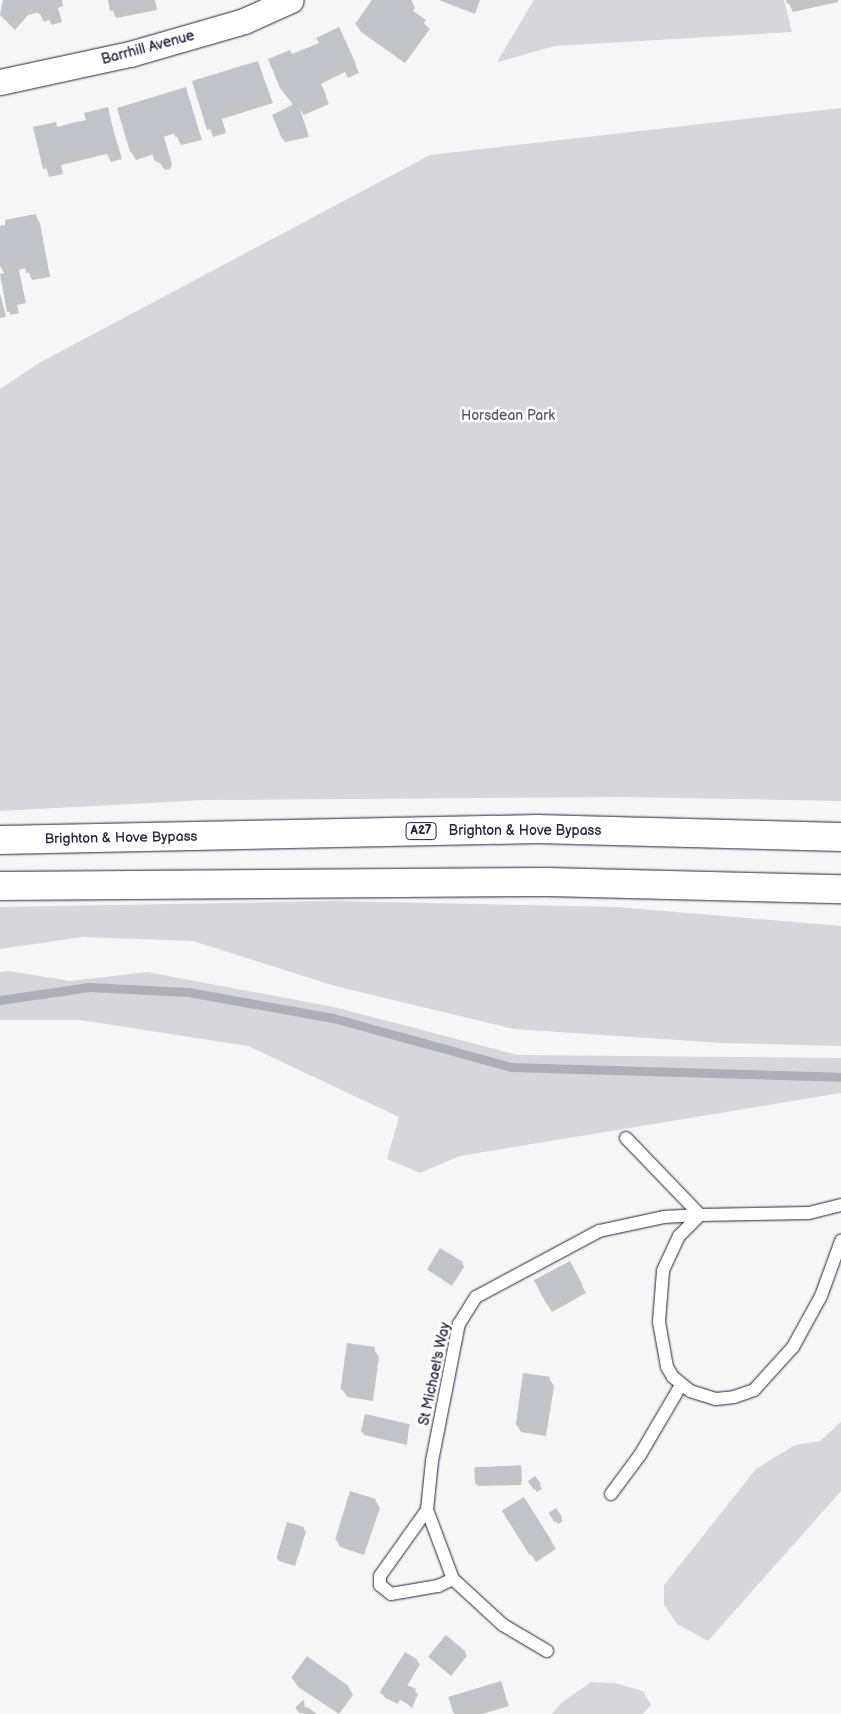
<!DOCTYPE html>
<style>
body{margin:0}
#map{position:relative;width:841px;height:1714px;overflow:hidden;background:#f6f6f7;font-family:"Balsamiq Sans",sans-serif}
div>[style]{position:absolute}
.green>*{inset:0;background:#d7d7db}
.shadow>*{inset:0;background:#0003;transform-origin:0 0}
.stream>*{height:9px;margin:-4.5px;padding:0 4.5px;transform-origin:4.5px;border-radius:4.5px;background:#aeaeb7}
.building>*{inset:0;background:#c2c2c9;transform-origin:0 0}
.roads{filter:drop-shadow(0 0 1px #22223b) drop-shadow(0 0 1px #22223b)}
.service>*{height:12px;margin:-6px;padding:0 6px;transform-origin:6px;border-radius:6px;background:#fff}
.minor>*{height:25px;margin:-12.5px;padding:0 12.5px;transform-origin:12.5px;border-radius:12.5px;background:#fff}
.trunk>*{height:28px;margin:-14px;padding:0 14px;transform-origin:14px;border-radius:14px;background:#fff}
span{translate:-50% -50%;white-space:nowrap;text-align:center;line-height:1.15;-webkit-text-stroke:5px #fff;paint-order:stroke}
.shield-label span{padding:1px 4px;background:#fff;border:1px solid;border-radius:4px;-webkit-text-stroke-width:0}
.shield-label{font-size:12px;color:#22223b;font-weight:700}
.street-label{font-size:14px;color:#22223b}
.park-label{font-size:14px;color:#58586b}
</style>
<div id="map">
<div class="green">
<i style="clip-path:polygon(534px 0,784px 0,792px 32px,555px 46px,497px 62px)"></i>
<i style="clip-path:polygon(841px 108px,841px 801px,625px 797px,205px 800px,0 811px,0 389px,39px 363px,430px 155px)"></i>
<i style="clip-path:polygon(337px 901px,618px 907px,841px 926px,841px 1046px,721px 1043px,514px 1029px,335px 986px,193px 941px,83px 937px,0 949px,0 907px)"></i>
<i style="clip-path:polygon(9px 971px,70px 981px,147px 972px,334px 1007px,518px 1055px,841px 1058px,841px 1093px,460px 1156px,420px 1173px,387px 1159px,399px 1117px,248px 1046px,80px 1020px,0 1020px,0 972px)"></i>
<i style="clip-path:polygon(841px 1422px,841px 1491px,708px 1641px,677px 1624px,664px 1605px,664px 1585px,756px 1469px,795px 1445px,820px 1441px)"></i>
<i style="clip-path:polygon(591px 1682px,615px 1683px,643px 1691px,651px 1705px,643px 1714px,552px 1714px,561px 1703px)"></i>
</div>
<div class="shadow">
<i style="clip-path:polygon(5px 0,62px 0,63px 6px,58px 8px,62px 22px,52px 25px,49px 20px,44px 22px,39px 12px,28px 15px,15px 30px,0 15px)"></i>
<i style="clip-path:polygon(109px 0,155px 0,157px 10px,116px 18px)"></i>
<i style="clip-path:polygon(374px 0,411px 0,415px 8px,412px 12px,430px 29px,405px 63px,361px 32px,356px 24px)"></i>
<i style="clip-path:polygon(439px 0,480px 0,475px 14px)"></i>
<i style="clip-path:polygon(787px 0,838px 0,838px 2px,793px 12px)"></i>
<i style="clip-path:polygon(343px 37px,359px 73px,348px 78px,345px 72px,321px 84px,329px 104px,304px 115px,296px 104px,309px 137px,285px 142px,283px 139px,293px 105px,281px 88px,292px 56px)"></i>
<i style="clip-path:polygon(258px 63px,273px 103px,222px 119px,226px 133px,213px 137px,194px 82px)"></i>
<i style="clip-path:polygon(186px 88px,202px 140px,181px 145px,175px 133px,164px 137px,172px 164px,170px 169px,165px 170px,154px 154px,136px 160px,131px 152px)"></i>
<i style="clip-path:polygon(107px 109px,122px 159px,111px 162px,107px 154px,61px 165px,63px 174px,49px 177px,35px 128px,55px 123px,58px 128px,88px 121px)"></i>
<i style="clip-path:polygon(35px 215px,40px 223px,50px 277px,32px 280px,27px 268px,18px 270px,26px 303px,17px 305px,19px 313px,10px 315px,5px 274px,0 266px,0 228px)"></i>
<i style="clip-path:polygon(0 293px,6px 317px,0 318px)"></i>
<i style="clip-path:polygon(462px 1263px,464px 1267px,452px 1286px,428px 1270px)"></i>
<i style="clip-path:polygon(569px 1263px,586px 1293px,552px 1312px,547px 1304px)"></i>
<i style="clip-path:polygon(374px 1349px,379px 1357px,373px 1401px,347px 1397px,342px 1389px)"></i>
<i style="clip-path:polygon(549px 1378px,554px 1386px,546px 1436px,521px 1432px,516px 1424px)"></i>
<i style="clip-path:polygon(409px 1425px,407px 1445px,364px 1435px,362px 1431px)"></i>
<i style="clip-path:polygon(521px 1466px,521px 1485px,478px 1486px,476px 1482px,475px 1467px)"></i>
<i style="left:535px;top:1477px;width:14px;height:6px;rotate:60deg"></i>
<i style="clip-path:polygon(375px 1500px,380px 1508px,364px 1555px,340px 1547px,336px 1539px)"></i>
<i style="clip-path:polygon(555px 1510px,563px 1521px,558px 1524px,551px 1513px)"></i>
<i style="clip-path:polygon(508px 1519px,551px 1541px,556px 1549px,536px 1562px)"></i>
<i style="clip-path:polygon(303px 1528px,306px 1532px,295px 1566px,279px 1561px,277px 1558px)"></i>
<i style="clip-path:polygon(465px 1653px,467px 1656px,451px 1676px,430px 1658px)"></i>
<i style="clip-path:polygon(307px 1658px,348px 1687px,353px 1695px,339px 1714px,298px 1687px,293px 1679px)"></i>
<i style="clip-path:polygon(417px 1661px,420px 1664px,407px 1686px,418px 1694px,412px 1708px,401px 1698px,398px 1704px,385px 1698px,383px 1694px)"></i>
<i style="clip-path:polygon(500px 1682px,509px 1706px,482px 1714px,455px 1714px,450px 1698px)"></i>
<i style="clip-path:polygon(304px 1703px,305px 1707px,315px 1714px,299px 1713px,297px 1709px)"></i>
</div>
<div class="stream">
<i style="left:0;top:1000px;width:90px;rotate:-8.3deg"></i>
<i style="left:89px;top:987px;width:99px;rotate:2.9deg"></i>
<i style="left:188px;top:992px;width:147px;rotate:10.2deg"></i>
<i style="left:333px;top:1018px;width:185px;rotate:15.4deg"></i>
<i style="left:511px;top:1067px;width:330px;rotate:1.7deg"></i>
</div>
<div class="building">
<i style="clip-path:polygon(3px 0,54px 0,58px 14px,46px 17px,45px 12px,38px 14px,35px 3px,23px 7px,10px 22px,0 14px)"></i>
<i style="clip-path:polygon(108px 0,153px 0,154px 2px,110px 11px)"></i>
<i style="clip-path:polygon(372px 0,410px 0,406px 6px,426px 20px,400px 56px,355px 24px)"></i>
<i style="clip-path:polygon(443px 0,477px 0,473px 11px)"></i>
<i style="clip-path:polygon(786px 0,802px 0,802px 1px,787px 4px)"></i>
<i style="clip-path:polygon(339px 27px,356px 64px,342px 70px,340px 65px,317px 75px,326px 95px,299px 107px,308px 133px,282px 139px,272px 115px,296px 103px,294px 97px,289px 99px,280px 88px,268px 59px,290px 50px,292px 54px,319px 43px,316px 38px)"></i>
<i style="clip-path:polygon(258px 61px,269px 95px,218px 111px,223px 125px,207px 130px,192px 81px)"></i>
<i style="clip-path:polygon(186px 87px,198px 132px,175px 137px,172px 125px,160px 129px,168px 155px,166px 161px,159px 163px,154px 160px,150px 146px,130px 152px,117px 108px)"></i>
<i style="clip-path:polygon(108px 107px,118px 151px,106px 154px,103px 146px,57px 157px,59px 166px,43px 169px,33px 127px,56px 122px,57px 127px,72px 123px,86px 120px,84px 113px)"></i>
<i style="clip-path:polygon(36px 214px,47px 269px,26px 273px,24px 260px,0 265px,0 226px,5px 225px,5px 220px)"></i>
<i style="clip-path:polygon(19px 270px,25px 300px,16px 301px,18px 310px,7px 312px,0 274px)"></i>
<i style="clip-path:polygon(0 294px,5px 313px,0 314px)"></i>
<i style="left:440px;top:1248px;width:27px;height:25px;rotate:31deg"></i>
<i style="left:570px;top:1261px;width:27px;height:41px;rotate:62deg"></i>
<i style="left:347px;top:1343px;width:28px;height:47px;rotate:8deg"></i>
<i style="left:523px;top:1373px;width:27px;height:52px;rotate:8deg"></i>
<i style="left:365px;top:1414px;width:46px;height:18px;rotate:13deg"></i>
<i style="left:521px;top:1465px;width:16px;height:47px;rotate:86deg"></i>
<i style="left:535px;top:1476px;width:10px;height:9px;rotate:53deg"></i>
<i style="left:350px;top:1491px;width:27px;height:51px;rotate:17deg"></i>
<i style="left:524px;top:1497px;width:52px;height:26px;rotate:58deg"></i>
<i style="left:556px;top:1508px;width:11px;height:9px;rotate:56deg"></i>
<i style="left:287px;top:1522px;width:18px;height:38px;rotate:16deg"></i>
<i style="left:446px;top:1635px;width:26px;height:28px;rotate:40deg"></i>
<i style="left:405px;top:1652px;width:15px;height:48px;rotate:32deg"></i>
<i style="left:307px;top:1656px;width:52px;height:27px;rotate:36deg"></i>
<i style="left:501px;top:1681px;width:17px;height:55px;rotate:73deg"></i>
<i style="clip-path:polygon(407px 1685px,416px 1689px,410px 1705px,400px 1700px)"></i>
<i style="left:303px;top:1700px;width:3px;height:11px;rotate:45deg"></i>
<i style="clip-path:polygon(307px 1707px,317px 1714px,304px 1714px)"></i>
</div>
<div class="roads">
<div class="service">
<i style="left:626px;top:1138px;width:107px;rotate:46.1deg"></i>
<i style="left:841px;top:1205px;width:34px;rotate:166deg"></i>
<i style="left:808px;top:1213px;width:108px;rotate:178.9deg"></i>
<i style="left:700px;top:1215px;width:30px;rotate:135deg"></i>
<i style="left:679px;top:1236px;width:38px;rotate:115deg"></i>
<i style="left:663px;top:1271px;width:51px;rotate:94.5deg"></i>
<i style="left:659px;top:1322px;width:46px;rotate:79.9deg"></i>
<i style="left:667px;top:1367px;width:12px;rotate:59deg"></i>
<i style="left:673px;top:1377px;width:22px;rotate:39deg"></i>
<i style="left:690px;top:1391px;width:27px;rotate:17deg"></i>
<i style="left:716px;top:1399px;width:18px;rotate:-6deg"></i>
<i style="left:734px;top:1397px;width:21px;rotate:-19deg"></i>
<i style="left:754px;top:1390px;width:58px;rotate:-47.8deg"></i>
<i style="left:793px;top:1347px;width:58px;rotate:-61.2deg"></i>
<i style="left:821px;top:1296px;width:59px;rotate:-70deg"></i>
<i style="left:611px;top:1494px;width:49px;rotate:-53.4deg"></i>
<i style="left:640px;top:1455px;width:81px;rotate:-59.6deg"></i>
<i style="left:427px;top:1510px;width:81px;rotate:125.5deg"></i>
<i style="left:380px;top:1576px;width:9px;rotate:90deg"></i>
<i style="left:380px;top:1585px;width:14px;rotate:39deg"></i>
<i style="left:391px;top:1594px;width:48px;rotate:-9.7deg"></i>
<i style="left:438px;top:1586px;width:17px;rotate:-25deg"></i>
<i style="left:547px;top:1651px;width:51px;rotate:-149.4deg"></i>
<i style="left:503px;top:1625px;width:68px;rotate:-137.4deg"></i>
<i style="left:453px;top:1579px;width:74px;rotate:-110.6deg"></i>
<i style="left:427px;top:1510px;width:49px;rotate:-84.2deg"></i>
<i style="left:432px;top:1461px;width:140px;rotate:-78.9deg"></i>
<i style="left:459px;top:1324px;width:32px;rotate:-58deg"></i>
<i style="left:476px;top:1297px;width:140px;rotate:-28.2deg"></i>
<i style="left:599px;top:1231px;width:66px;rotate:-12.2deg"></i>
<i style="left:664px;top:1217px;width:36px;rotate:-3deg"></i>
</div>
<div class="minor">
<i style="left:0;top:82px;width:133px;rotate:-12.2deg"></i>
<i style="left:130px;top:54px;width:119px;rotate:-16.1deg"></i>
<i style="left:244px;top:21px;width:51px;rotate:-24.1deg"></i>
</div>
<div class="trunk">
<i style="left:0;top:840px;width:537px;rotate:-1.17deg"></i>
<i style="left:537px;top:829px;width:304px;rotate:1.5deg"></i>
<i style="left:0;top:886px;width:547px;rotate:-0.42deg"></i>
<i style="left:547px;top:882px;width:294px;rotate:1.4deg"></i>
</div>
</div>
<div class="shield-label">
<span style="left:421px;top:831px">A27</span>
</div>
<div class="street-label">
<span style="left:148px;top:48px;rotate:-15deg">Barrhill Avenue</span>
<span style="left:525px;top:831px">Brighton &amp; Hove Bypass</span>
<span style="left:121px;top:838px;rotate:-1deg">Brighton &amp; Hove Bypass</span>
<span style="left:435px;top:1374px;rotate:-78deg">St Michael's Way</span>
</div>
<div class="park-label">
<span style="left:508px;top:416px">Horsdean Park</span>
</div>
</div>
